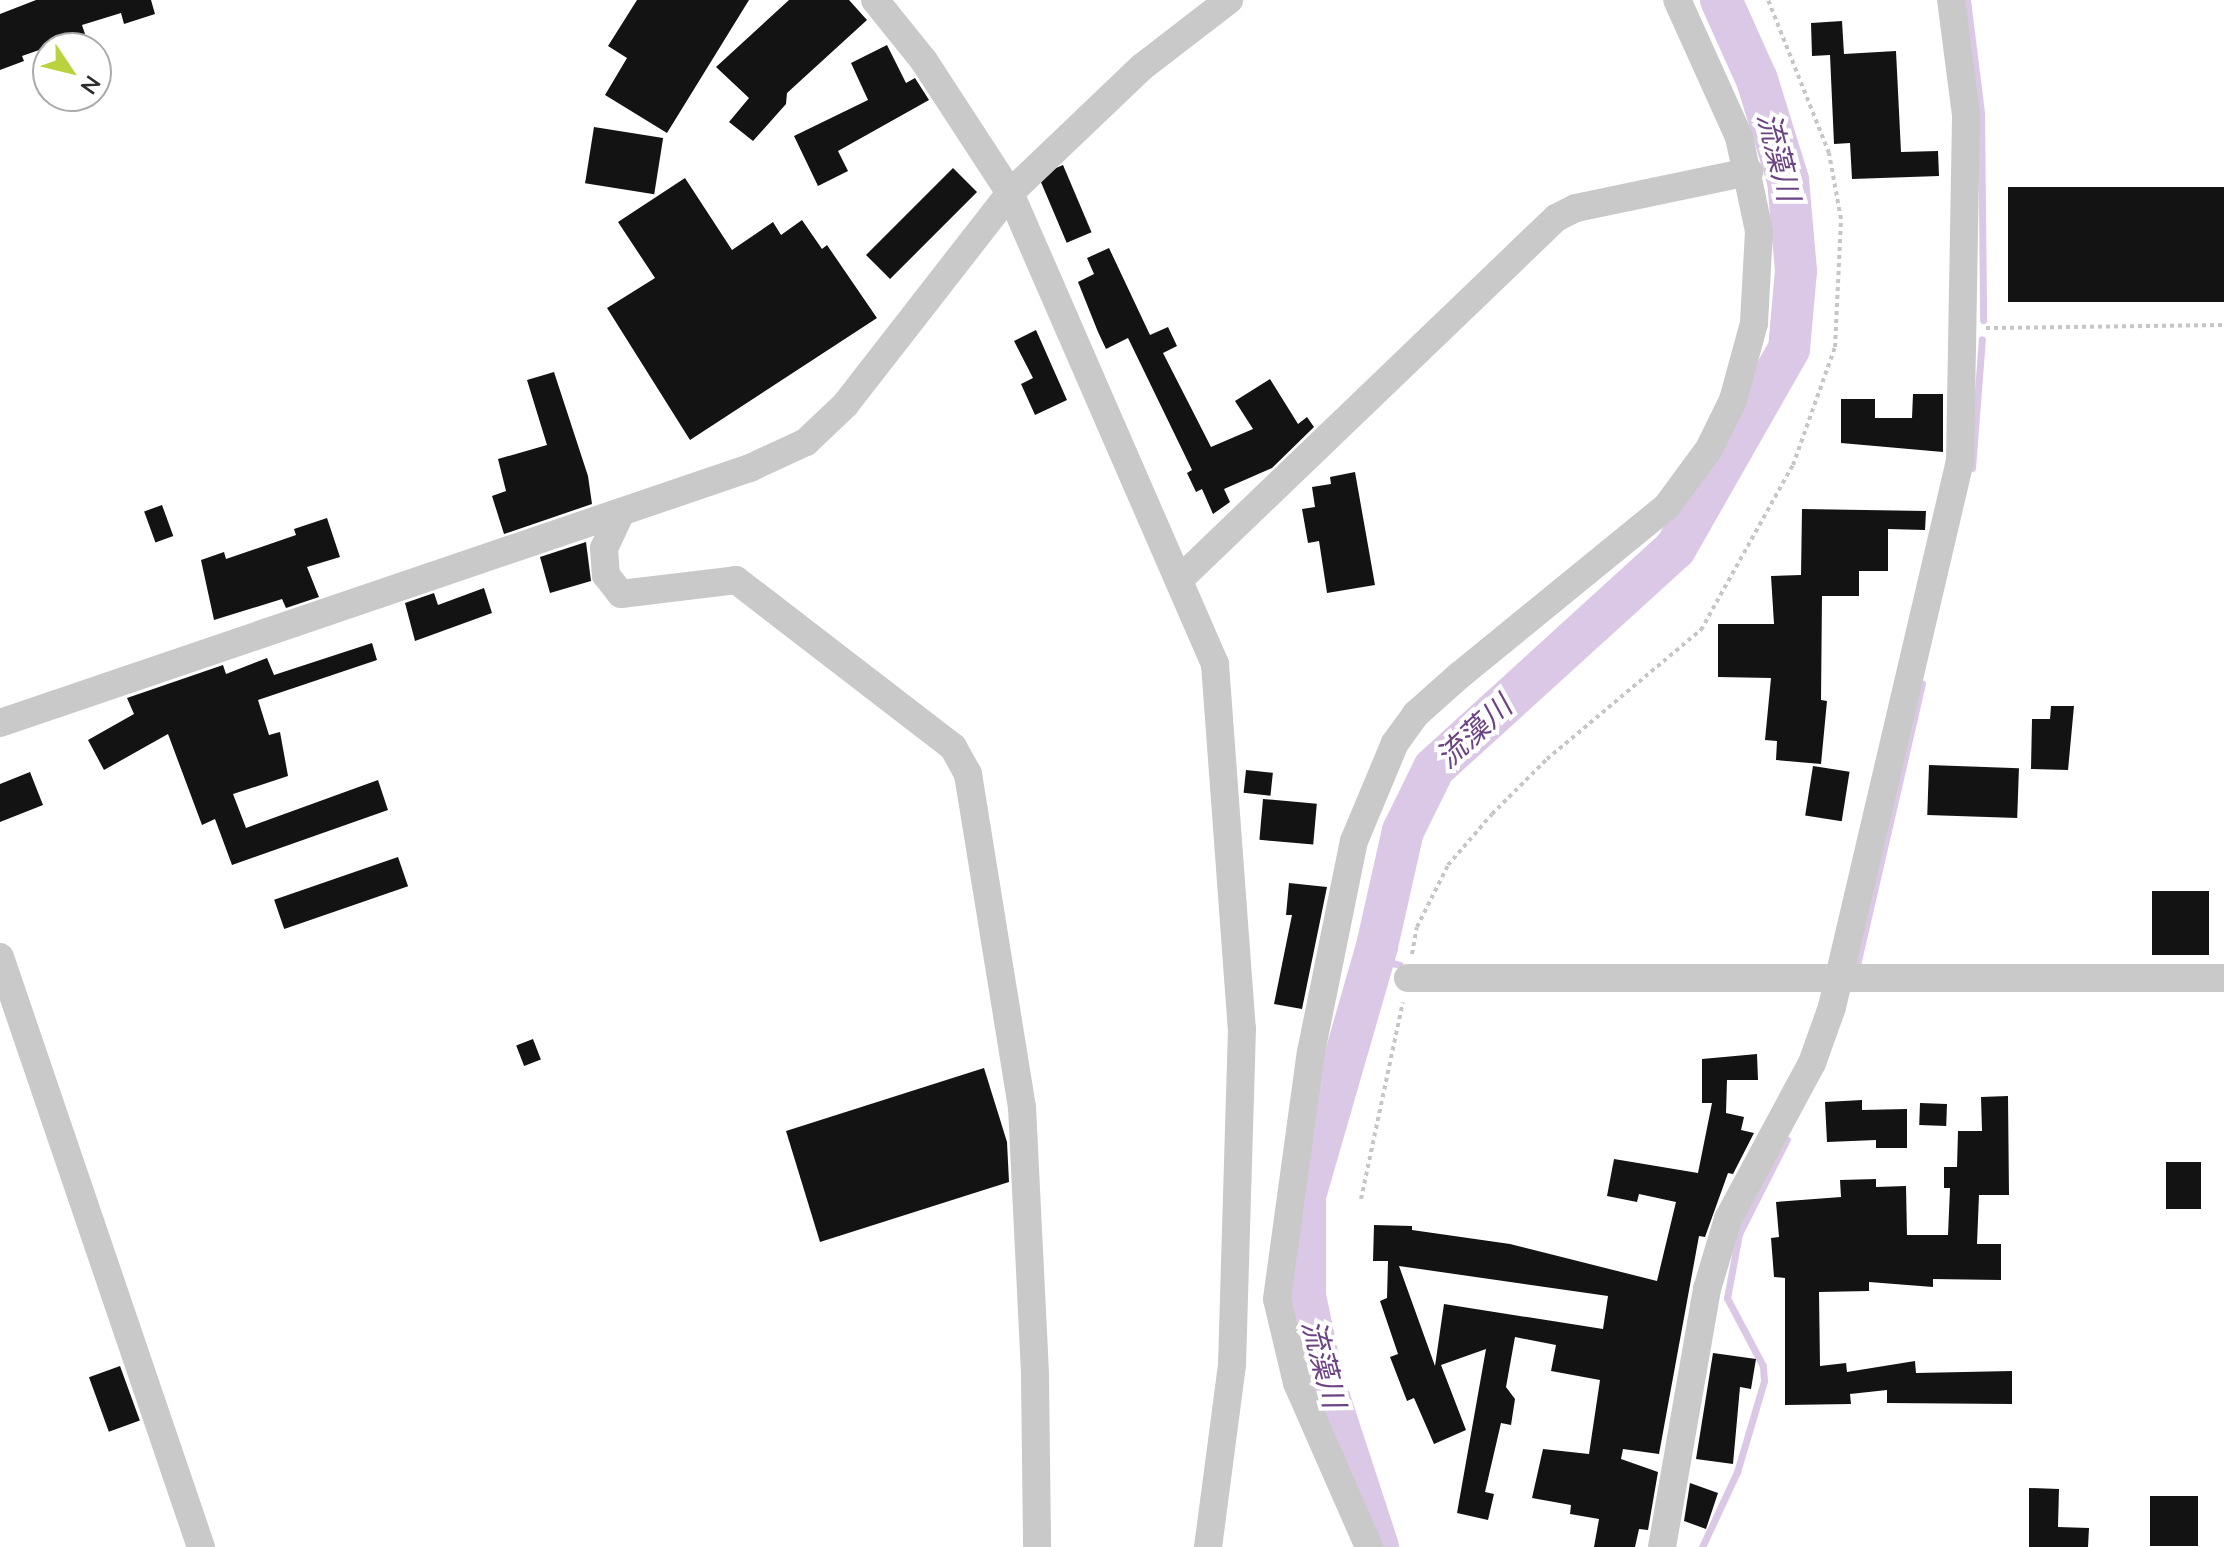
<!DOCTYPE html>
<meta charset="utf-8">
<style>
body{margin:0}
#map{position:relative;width:2224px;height:1547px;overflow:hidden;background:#fff;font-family:"Nunito Sans","Noto Sans JP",sans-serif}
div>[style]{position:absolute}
.stream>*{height:7px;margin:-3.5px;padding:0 3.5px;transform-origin:3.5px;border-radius:3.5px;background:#dbc8e6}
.river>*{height:42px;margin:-21px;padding:0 21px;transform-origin:21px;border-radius:21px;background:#dbc8e6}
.building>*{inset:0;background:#131313;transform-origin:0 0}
.path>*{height:4px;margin-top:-2px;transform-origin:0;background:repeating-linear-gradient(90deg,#c6c6c6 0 4px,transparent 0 8px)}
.minor>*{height:28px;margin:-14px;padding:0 14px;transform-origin:14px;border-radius:14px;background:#c9c9c9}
span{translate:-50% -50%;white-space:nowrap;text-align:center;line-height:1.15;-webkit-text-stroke:8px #fff;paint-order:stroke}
.water-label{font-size:30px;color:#6c4385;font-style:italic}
.north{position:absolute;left:32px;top:32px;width:80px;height:80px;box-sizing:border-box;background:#fff;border:2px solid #ababab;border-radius:50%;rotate:125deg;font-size:22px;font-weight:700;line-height:32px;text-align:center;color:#2c2c2c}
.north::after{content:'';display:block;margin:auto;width:28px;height:36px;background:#bad23e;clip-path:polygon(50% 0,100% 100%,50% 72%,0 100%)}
</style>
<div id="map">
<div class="stream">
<i style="left:1967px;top:0;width:114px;rotate:82.9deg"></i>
<i style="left:1981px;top:113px;width:207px;rotate:89.4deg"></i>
<i style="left:1972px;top:468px;width:129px;rotate:-85.6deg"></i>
<i style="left:1377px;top:946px;width:19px;rotate:55deg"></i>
<i style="left:1388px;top:962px;width:12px;rotate:14deg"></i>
<i style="left:1857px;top:965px;width:289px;rotate:-77deg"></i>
<i style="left:1702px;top:1547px;width:83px;rotate:-65deg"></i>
<i style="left:1737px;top:1472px;width:95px;rotate:-73.5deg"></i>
<i style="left:1764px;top:1381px;width:15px;rotate:-94deg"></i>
<i style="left:1763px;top:1366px;width:77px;rotate:-117.9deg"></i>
<i style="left:1727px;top:1298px;width:65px;rotate:-79.4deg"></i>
<i style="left:1739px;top:1234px;width:106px;rotate:-63.2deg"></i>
</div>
<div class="river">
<i style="left:1378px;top:1547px;width:180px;rotate:-108.1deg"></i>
<i style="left:1322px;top:1376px;width:82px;rotate:-102deg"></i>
<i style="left:1305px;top:1296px;width:100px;rotate:-90deg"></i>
<i style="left:1305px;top:1196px;width:260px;rotate:-73.9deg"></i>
<i style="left:1377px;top:946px;width:118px;rotate:-77.3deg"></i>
<i style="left:1403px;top:831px;width:70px;rotate:-63.8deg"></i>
<i style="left:1434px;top:768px;width:326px;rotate:-42.3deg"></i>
<i style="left:1675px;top:549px;width:230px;rotate:-60.3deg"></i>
<i style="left:1789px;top:349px;width:78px;rotate:-84.9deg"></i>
<i style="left:1796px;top:271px;width:91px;rotate:-95deg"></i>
<i style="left:1788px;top:180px;width:105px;rotate:-107.2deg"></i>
<i style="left:1757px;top:80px;width:88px;rotate:-114.2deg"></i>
</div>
<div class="building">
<i style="clip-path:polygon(36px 0,151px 0,155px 14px,124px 24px,121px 13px,82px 25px,85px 34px,22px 56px,24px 61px,0 70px,0 14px)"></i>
<i style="clip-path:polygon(637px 0,749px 0,667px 133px,605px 95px,627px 58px,608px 46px)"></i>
<i style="clip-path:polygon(789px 0,849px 0,867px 20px,787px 93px,786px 104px,753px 141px,729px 122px,749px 98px,716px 67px)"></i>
<i style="clip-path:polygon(1842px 21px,1844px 54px,1896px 51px,1901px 152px,1938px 151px,1939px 176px,1852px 179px,1850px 143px,1834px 144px,1830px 55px,1812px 56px,1811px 23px)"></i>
<i style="clip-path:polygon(887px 45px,906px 83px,915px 78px,929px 100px,838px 151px,848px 171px,818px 186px,794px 136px,868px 100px,851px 63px)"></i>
<i style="left:594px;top:127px;width:70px;height:57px;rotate:9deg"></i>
<i style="left:1063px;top:165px;width:73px;height:27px;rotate:67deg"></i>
<i style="left:953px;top:168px;width:34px;height:123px;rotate:45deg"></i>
<i style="clip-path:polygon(685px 178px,732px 250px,773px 222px,781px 235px,802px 220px,822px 249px,827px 245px,877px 318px,690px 440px,607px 308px,655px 278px,618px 222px)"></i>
<i style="left:2224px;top:187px;width:115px;height:216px;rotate:90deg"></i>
<i style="clip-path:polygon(1109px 248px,1150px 335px,1168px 327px,1177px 346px,1163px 353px,1211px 447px,1253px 429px,1235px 401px,1270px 379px,1298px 424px,1307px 417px,1314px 427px,1272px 468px,1224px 489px,1230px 502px,1213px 514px,1202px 489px,1196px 492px,1187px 473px,1192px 470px,1128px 338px,1106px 349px,1098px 332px,1078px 282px,1094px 274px,1087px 258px)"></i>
<i style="clip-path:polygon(1036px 330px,1067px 400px,1035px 415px,1021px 384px,1033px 378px,1014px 341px)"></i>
<i style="clip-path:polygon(554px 372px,588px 476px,592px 504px,504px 534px,492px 496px,506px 491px,498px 459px,547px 445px,527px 380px)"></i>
<i style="clip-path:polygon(1913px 394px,1943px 394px,1943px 452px,1841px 443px,1841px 399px,1875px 399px,1875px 418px,1912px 418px)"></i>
<i style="clip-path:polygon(1355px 472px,1375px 585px,1327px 593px,1319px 541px,1308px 543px,1302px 509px,1315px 507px,1312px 487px,1331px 484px,1330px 477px)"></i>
<i style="left:162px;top:505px;width:33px;height:19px;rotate:70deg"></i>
<i style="clip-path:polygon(1802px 509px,1926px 511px,1925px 530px,1888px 529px,1888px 571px,1859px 571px,1859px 596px,1822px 596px,1821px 700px,1827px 701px,1821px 764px,1776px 760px,1777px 741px,1765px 740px,1771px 678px,1718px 677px,1718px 624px,1774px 624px,1771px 576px,1801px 575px)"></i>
<i style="clip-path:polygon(327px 518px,340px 557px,307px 567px,319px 597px,286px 608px,282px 599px,214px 620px,201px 560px,224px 552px,226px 559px,296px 535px,294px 529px)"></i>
<i style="clip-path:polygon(586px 542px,591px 581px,550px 593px,540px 557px)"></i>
<i style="clip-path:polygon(484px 588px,492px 613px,415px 641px,405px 603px,434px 593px,438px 605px)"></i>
<i style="clip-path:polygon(372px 643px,377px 660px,258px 700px,269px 735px,280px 732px,288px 776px,233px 794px,246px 828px,378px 780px,388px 810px,232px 865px,215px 819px,202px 825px,168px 734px,104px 770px,88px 740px,134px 714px,127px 698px,223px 665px,226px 674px,267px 658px,274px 675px)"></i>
<i style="clip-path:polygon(2051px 706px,2074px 706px,2068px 770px,2031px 769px,2032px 719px,2050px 719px)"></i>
<i style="left:1929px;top:765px;width:90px;height:50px;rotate:2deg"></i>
<i style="left:1813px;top:766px;width:37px;height:50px;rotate:9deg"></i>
<i style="left:1246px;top:770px;width:27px;height:23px;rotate:6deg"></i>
<i style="clip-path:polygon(30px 772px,43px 805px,0 822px,0 784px)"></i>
<i style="left:1263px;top:799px;width:54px;height:41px;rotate:5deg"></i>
<i style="left:398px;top:857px;width:31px;height:131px;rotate:71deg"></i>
<i style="clip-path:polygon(1289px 883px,1327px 887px,1302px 1009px,1274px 1004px,1292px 915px,1286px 915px)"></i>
<i style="left:2152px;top:891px;width:57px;height:64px"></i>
<i style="left:533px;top:1039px;width:22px;height:18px;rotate:69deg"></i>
<i style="clip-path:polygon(evenodd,1757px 1054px,1758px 1080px,1727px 1080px,1726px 1113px,1744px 1117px,1741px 1130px,1754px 1133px,1733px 1174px,1728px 1173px,1705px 1237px,1699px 1236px,1659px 1454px,1623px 1449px,1621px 1459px,1658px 1472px,1648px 1530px,1639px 1529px,1635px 1547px,1594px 1547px,1599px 1519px,1570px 1514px,1571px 1505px,1532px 1498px,1543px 1449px,1589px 1454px,1600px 1380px,1551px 1371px,1556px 1345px,1515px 1337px,1506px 1387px,1515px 1399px,1511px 1425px,1501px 1423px,1485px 1492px,1494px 1494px,1488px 1520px,1457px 1513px,1486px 1349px,1441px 1365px,1466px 1430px,1434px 1444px,1414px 1398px,1407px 1401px,1390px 1357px,1398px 1354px,1380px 1301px,1387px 1298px,1388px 1261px,1373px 1261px,1374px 1225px,1412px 1226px,1412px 1230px,1510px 1244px,1657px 1281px,1676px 1202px,1639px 1194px,1637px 1202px,1607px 1196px,1614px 1159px,1698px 1173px,1712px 1103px,1702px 1103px,1702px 1059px,1757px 1054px,1399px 1266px,1608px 1296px,1603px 1329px,1444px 1304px,1435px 1366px,1399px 1266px)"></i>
<i style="clip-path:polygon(984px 1068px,1007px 1142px,1009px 1182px,820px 1242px,786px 1131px)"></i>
<i style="clip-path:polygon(2008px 1096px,2009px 1195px,1979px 1195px,1977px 1244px,2001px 1244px,2001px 1280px,1933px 1279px,1933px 1287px,1869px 1282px,1869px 1291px,1819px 1292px,1820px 1366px,1846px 1363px,1847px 1372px,1915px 1361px,1916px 1373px,2012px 1371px,2012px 1404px,1887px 1403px,1887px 1390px,1850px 1394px,1851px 1404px,1785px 1405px,1785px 1278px,1774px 1277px,1771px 1238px,1779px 1237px,1776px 1202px,1841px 1197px,1840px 1180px,1876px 1179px,1876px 1187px,1906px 1186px,1907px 1235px,1948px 1235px,1950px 1188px,1944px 1188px,1944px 1167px,1957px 1167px,1958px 1131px,1982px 1131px,1981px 1097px)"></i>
<i style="clip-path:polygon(1862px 1100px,1862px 1110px,1907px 1109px,1907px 1148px,1876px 1148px,1876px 1140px,1827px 1142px,1825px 1102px)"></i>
<i style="left:1920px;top:1103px;width:27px;height:22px;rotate:2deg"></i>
<i style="left:2166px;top:1162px;width:35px;height:47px"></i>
<i style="clip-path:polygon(1713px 1353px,1756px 1359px,1751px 1389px,1740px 1387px,1733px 1464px,1696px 1459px)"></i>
<i style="left:120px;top:1366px;width:58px;height:33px;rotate:70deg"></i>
<i style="clip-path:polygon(1690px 1483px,1718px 1493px,1706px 1529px,1684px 1521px)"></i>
<i style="clip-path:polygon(2029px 1488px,2059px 1489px,2058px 1527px,2089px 1528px,2088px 1547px,2029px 1547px)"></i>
<i style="left:2150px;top:1496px;width:48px;height:50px"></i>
</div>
<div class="path">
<i style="left:1986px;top:328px;width:238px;rotate:-0.7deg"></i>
<i style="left:1412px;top:954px;width:27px;rotate:-80deg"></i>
<i style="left:1417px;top:927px;width:69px;rotate:-63.4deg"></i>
<i style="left:1448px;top:865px;width:67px;rotate:-49.2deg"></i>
<i style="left:1492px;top:814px;width:78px;rotate:-45deg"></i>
<i style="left:1547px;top:759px;width:201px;rotate:-40deg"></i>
<i style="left:1701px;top:630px;width:189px;rotate:-60.9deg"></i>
<i style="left:1793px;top:465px;width:125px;rotate:-70.4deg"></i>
<i style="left:1835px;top:347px;width:128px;rotate:-87.3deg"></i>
<i style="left:1841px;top:219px;width:67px;rotate:-100.3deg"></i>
<i style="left:1829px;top:153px;width:165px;rotate:-111.7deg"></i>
<i style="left:1361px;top:1199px;width:201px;rotate:-78deg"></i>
</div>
<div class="minor">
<i style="left:875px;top:0;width:78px;rotate:51.2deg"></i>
<i style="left:924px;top:61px;width:158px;rotate:56.9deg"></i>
<i style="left:1010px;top:193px;width:514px;rotate:66.48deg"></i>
<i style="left:1215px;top:664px;width:365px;rotate:85.8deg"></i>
<i style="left:1242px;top:1028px;width:337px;rotate:91.7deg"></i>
<i style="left:1232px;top:1365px;width:184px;rotate:97.5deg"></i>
<i style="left:621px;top:512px;width:40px;rotate:115deg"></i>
<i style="left:604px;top:548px;width:27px;rotate:86deg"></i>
<i style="left:606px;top:575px;width:24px;rotate:52deg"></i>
<i style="left:621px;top:594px;width:116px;rotate:-6.9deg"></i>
<i style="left:736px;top:580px;width:274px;rotate:37.6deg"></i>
<i style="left:953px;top:747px;width:31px;rotate:61deg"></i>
<i style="left:968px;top:774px;width:337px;rotate:80.8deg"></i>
<i style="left:1022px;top:1107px;width:269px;rotate:87.2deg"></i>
<i style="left:1035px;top:1376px;width:171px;rotate:89.3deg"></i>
<i style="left:1179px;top:580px;width:523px;rotate:-43.84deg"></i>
<i style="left:1556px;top:218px;width:22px;rotate:-27deg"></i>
<i style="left:1576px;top:208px;width:177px;rotate:-11.8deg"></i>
<i style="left:0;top:723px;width:792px;rotate:-18.78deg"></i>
<i style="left:750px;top:468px;width:62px;rotate:-24.9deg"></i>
<i style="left:806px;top:442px;width:54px;rotate:-43.5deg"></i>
<i style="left:845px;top:405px;width:269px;rotate:-52.1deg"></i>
<i style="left:1010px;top:193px;width:182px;rotate:-43.7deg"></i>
<i style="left:1142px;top:67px;width:110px;rotate:-37.6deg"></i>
<i style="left:0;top:957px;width:623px;rotate:71.19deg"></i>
<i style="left:1408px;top:978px;width:816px"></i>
<i style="left:1369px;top:1547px;width:179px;rotate:-113.7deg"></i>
<i style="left:1297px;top:1383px;width:86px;rotate:-103.4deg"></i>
<i style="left:1277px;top:1299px;width:249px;rotate:-82.2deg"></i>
<i style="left:1311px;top:1052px;width:215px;rotate:-78.5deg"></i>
<i style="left:1354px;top:841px;width:106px;rotate:-67.3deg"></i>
<i style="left:1395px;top:743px;width:36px;rotate:-54deg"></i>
<i style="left:1416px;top:714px;width:59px;rotate:-41.6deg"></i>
<i style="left:1460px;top:675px;width:267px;rotate:-39.2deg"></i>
<i style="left:1667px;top:506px;width:71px;rotate:-53.6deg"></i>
<i style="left:1709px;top:449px;width:55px;rotate:-63.9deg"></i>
<i style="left:1733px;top:400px;width:80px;rotate:-74.7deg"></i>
<i style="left:1754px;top:323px;width:92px;rotate:-86.9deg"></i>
<i style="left:1759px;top:231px;width:96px;rotate:-102deg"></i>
<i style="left:1739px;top:137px;width:150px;rotate:-114.3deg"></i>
<i style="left:1662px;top:1547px;width:262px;rotate:-80.1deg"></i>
<i style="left:1707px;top:1289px;width:73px;rotate:-73.3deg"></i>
<i style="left:1728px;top:1219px;width:177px;rotate:-61.7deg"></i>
<i style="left:1812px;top:1063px;width:59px;rotate:-70.3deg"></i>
<i style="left:1832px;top:1007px;width:561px;rotate:-76.81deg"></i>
<i style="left:1960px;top:461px;width:346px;rotate:-89deg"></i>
<i style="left:1966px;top:115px;width:116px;rotate:-97.4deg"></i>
</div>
<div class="water-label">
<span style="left:1777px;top:157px;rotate:76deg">流藻川</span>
<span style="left:1475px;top:733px;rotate:-43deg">流藻川</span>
<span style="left:1322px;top:1364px;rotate:75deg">流藻川</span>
</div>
<div class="north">N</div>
</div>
